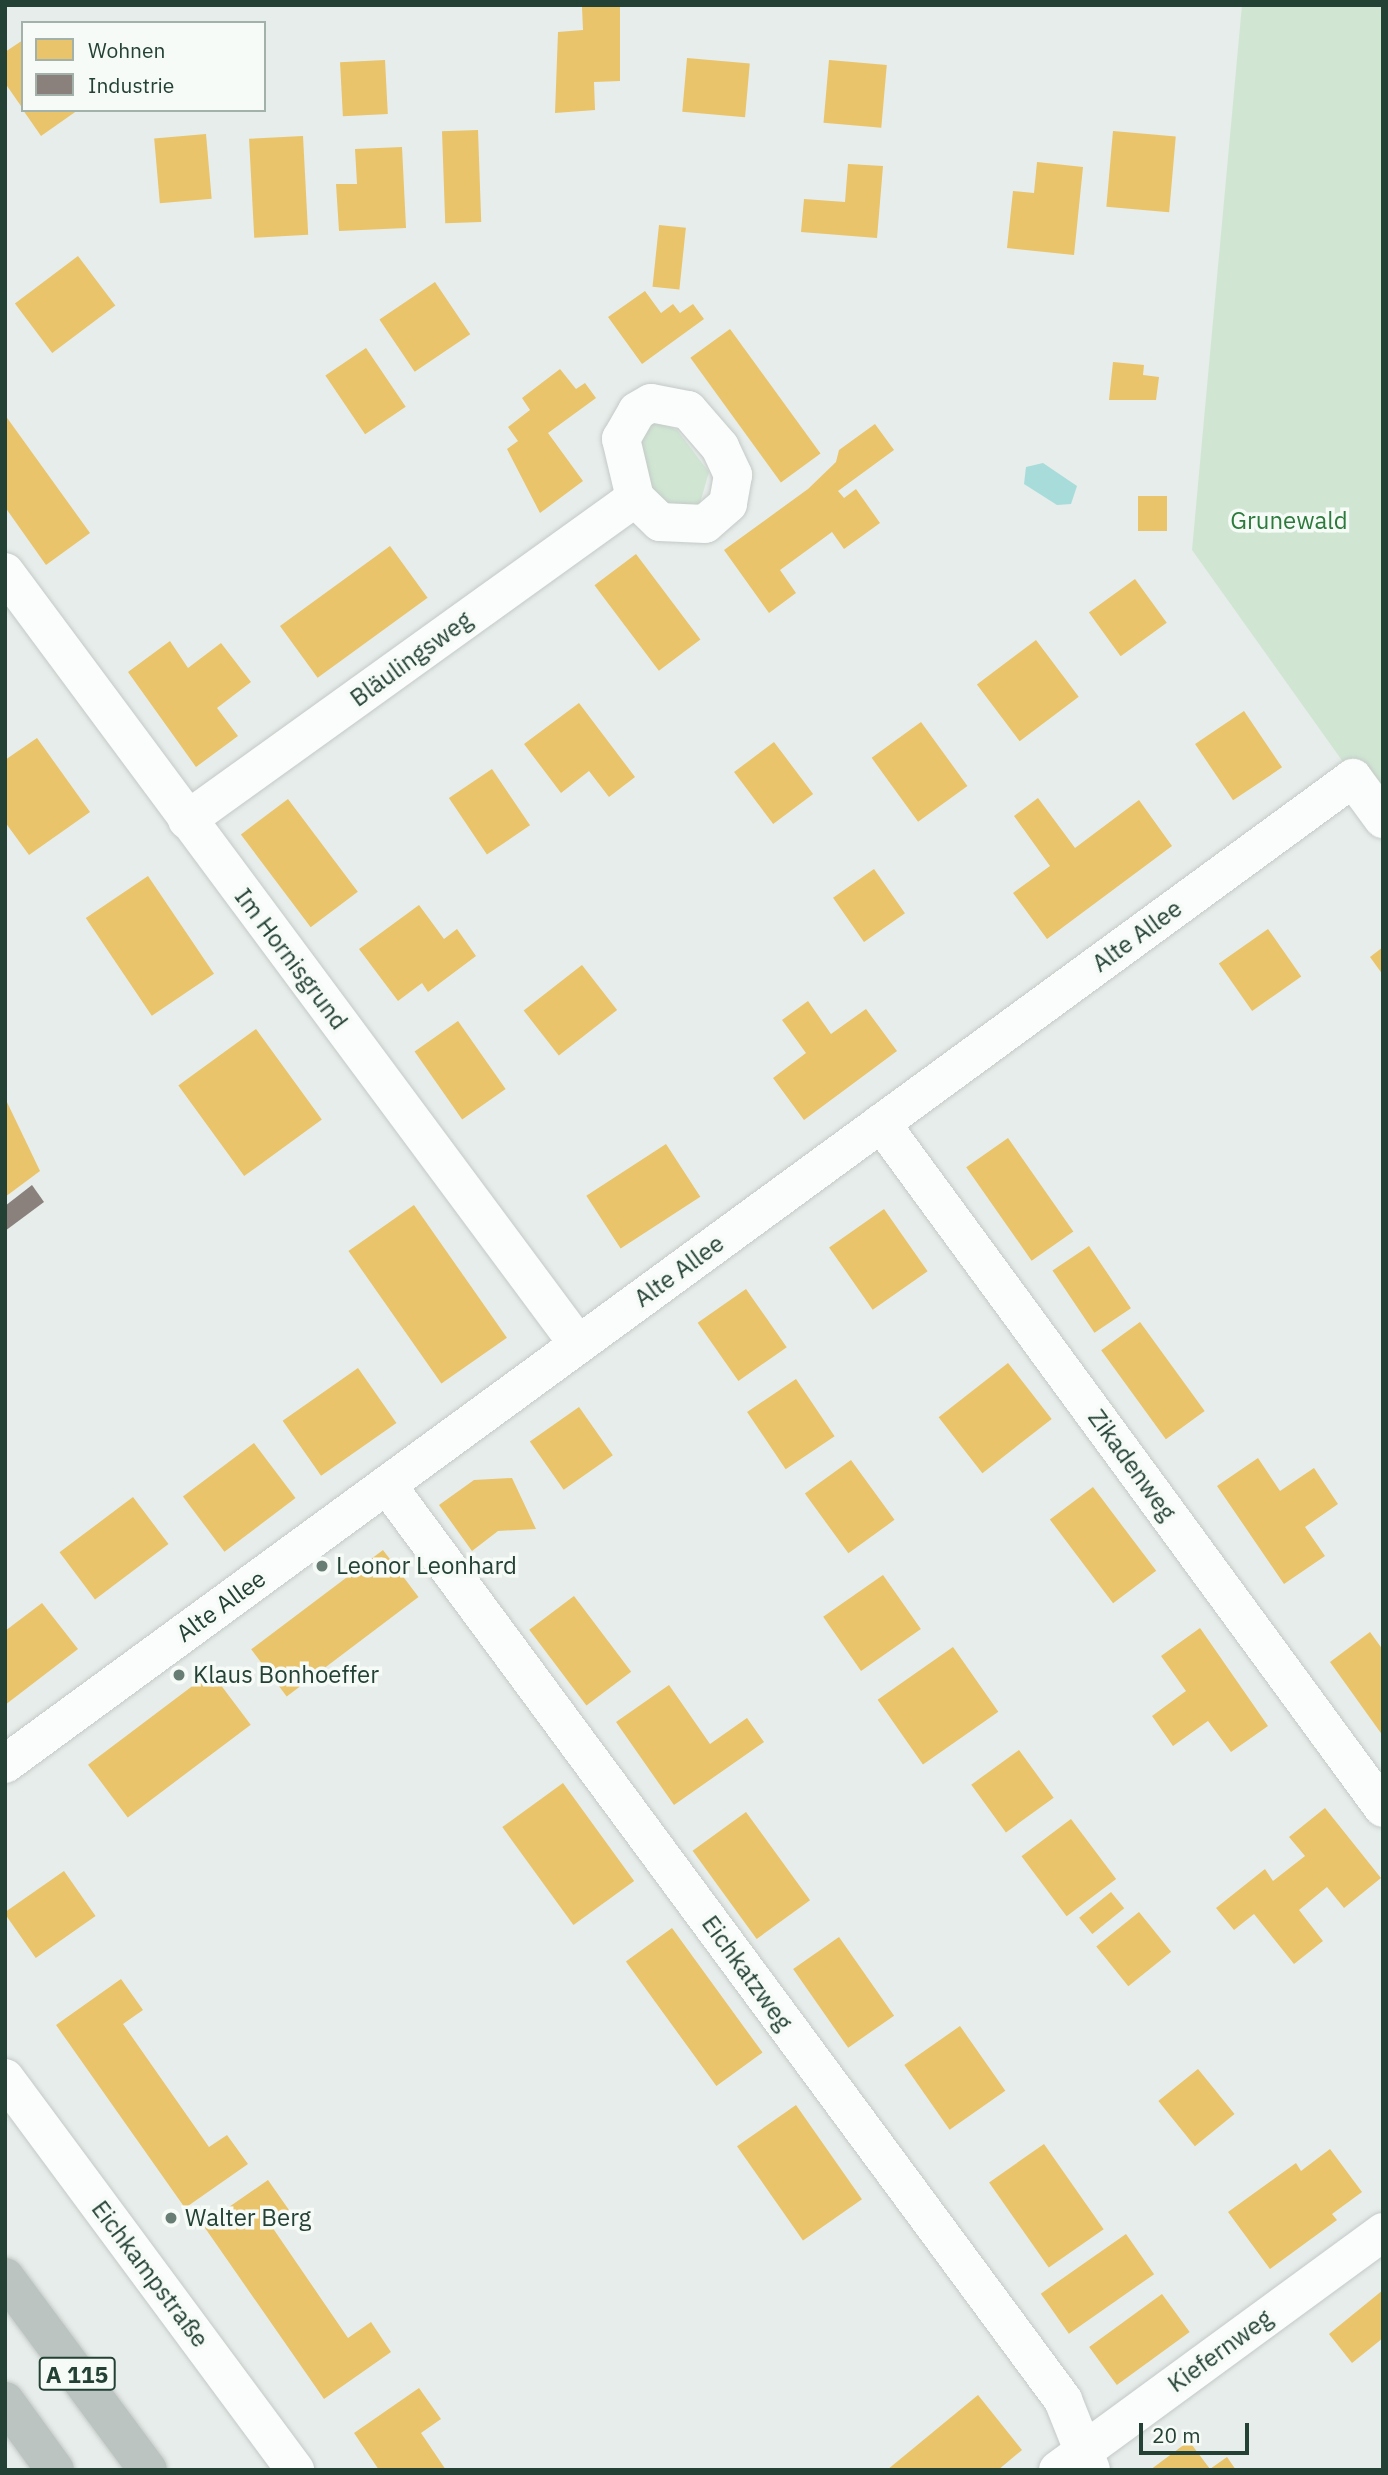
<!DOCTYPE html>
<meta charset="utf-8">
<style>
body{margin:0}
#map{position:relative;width:1388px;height:2475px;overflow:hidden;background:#e7edea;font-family:"IBM Plex Sans",sans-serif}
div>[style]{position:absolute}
.green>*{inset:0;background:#d0e6d3}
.water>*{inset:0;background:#a7dcda}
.homes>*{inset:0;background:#e9c46a;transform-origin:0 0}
.industry>*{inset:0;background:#8a817c}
.roads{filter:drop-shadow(0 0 2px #c4cac7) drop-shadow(0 0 2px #c4cac7)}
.minor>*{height:38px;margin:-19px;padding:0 19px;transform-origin:19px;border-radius:19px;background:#fbfcfc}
.highway>*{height:38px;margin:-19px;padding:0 19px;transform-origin:19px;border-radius:19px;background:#bbc4c0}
.dots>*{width:19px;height:19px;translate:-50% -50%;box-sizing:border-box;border:4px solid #f6fbf7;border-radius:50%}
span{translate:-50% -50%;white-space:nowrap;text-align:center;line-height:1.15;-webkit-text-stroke:7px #f6fbf7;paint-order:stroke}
.shield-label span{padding:2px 5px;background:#f6fbf7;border:2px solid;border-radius:5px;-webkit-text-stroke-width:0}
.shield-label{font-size:23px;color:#234134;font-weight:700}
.park-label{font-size:24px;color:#2c7a3c}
.street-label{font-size:24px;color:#234134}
.poi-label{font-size:24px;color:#234134}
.left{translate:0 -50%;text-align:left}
.frame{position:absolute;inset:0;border:7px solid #234134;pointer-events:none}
.legend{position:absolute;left:21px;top:21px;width:245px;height:91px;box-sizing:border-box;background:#f6fbf7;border:2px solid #a2b1a9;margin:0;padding:9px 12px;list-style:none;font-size:21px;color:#234134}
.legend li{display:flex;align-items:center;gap:14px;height:35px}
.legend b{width:35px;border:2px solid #a2b1a9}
.scale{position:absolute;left:1139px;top:2423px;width:110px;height:32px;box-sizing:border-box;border:4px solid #234134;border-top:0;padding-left:9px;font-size:21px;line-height:24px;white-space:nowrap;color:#234134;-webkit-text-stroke:5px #f6fbf7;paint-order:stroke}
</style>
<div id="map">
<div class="green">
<i style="clip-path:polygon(1242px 5px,1383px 5px,1383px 818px,1192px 550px)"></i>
<i style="clip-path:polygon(657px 422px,677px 430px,709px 472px,700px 503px,684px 510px,665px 505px,633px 463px,641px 427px)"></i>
</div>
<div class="water">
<i style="clip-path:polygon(1043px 463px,1077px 486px,1071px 504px,1057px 505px,1024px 484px,1026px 467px)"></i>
</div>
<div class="homes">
<i style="clip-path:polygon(620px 5px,620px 81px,594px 82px,595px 110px,555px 113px,558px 32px,583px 30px,582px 7px)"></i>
<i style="clip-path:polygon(23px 40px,23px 109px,5px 83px,5px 52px)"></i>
<i style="left:687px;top:58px;width:63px;height:54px;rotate:5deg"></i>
<i style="left:385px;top:60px;width:54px;height:45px;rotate:87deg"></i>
<i style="left:829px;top:60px;width:58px;height:63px;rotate:5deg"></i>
<i style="clip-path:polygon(23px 110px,78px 110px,41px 136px)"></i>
<i style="left:478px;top:130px;width:92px;height:36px;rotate:88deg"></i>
<i style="left:1113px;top:131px;width:63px;height:76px;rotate:5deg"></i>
<i style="left:206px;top:134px;width:65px;height:52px;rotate:85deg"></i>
<i style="left:303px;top:136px;width:99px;height:54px;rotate:87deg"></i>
<i style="clip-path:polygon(402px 147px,406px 228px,339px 231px,336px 184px,357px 184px,355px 149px)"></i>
<i style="clip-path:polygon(1037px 162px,1083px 167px,1074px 255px,1007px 248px,1013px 191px,1034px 193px)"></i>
<i style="clip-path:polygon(848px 164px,883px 166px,877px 238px,801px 232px,804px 199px,845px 202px)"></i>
<i style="left:659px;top:225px;width:27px;height:62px;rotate:6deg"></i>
<i style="left:78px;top:256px;width:62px;height:79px;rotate:53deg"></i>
<i style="left:435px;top:282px;width:63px;height:67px;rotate:56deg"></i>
<i style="clip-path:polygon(645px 291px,661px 313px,673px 304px,680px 313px,693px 304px,704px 319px,642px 364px,608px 317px)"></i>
<i style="left:730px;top:329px;width:154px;height:49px;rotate:54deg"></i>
<i style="left:366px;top:348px;width:71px;height:49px;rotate:56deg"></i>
<i style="clip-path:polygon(1113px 362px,1144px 365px,1143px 375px,1159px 377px,1156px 400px,1109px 400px)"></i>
<i style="clip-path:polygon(560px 369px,576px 389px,585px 383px,596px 398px,548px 433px,583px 481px,540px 513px,507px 449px,518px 441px,508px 427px,530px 410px,522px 398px)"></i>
<i style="clip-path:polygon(5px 415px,90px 533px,46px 565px,5px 507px)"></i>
<i style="clip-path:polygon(875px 424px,894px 450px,838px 491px,844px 498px,856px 489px,880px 523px,844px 549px,832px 532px,780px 570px,796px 593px,769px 613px,724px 550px,808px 489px,836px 462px,839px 450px)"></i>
<i style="left:1138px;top:496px;width:29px;height:35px"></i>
<i style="left:390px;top:546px;width:64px;height:136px;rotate:54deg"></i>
<i style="left:636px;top:554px;width:107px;height:52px;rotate:53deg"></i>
<i style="left:1135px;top:579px;width:54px;height:57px;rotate:54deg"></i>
<i style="left:1036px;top:640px;width:71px;height:74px;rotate:53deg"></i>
<i style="clip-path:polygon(170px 641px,188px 668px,221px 643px,251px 682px,217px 708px,238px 736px,196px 767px,128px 672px)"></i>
<i style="clip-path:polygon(579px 703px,635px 777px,609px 797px,589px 771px,561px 793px,524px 744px)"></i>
<i style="left:1244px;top:711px;width:68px;height:59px;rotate:56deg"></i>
<i style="left:921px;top:722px;width:79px;height:61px;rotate:54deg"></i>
<i style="clip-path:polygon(37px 738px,90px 812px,29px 855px,5px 822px,5px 760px)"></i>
<i style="left:774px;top:742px;width:65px;height:50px;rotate:53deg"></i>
<i style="left:492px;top:769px;width:68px;height:52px;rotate:56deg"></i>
<i style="clip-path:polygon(1038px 798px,1075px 848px,1139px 800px,1172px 846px,1047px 939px,1013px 893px,1050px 866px,1014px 816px)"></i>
<i style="left:288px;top:799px;width:116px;height:59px;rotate:53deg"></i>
<i style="left:874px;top:869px;width:54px;height:50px;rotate:55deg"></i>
<i style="left:148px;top:876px;width:118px;height:75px;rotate:56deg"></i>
<i style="clip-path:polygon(419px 905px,444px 939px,457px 929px,476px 956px,428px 992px,422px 983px,398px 1001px,359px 949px)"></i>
<i style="left:1268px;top:929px;width:58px;height:60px;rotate:55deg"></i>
<i style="clip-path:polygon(1383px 947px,1383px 975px,1370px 957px)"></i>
<i style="left:582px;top:965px;width:57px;height:74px;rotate:52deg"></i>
<i style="clip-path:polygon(808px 1001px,831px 1034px,866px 1009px,897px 1051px,804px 1120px,773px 1078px,806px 1053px,782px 1020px)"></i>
<i style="left:458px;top:1021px;width:83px;height:53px;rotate:55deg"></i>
<i style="left:256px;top:1029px;width:112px;height:96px;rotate:54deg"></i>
<i style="clip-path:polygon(5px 1098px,40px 1171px,5px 1197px)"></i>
<i style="left:1008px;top:1138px;width:114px;height:51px;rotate:55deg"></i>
<i style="left:666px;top:1144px;width:63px;height:95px;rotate:57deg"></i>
<i style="left:414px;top:1205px;width:162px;height:80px;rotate:55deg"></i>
<i style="left:884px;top:1209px;width:76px;height:67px;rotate:55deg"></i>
<i style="left:1089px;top:1246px;width:75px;height:44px;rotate:56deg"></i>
<i style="left:746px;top:1289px;width:71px;height:59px;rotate:55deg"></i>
<i style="left:1140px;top:1322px;width:110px;height:48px;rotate:54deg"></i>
<i style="left:1008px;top:1363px;width:71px;height:88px;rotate:52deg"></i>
<i style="left:358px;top:1368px;width:67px;height:92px;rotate:55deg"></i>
<i style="left:796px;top:1379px;width:69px;height:59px;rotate:56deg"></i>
<i style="left:579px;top:1407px;width:59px;height:60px;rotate:55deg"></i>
<i style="left:254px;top:1443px;width:69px;height:89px;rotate:53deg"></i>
<i style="clip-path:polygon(1258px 1458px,1280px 1491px,1314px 1468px,1338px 1504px,1305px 1527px,1325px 1556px,1284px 1584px,1217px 1486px)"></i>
<i style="left:851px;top:1460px;width:74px;height:57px;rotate:54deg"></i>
<i style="clip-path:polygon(512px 1478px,536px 1529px,498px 1531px,472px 1551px,439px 1505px,474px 1480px)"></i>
<i style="left:1093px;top:1487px;width:105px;height:54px;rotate:53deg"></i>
<i style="left:133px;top:1497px;width:59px;height:92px;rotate:53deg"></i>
<i style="left:383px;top:1550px;width:59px;height:165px;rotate:53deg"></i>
<i style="left:883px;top:1575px;width:66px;height:73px;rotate:55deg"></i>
<i style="left:574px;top:1596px;width:95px;height:56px;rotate:53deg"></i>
<i style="clip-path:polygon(42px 1603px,78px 1649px,5px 1705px,5px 1631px)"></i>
<i style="clip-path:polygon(1200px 1628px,1268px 1726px,1231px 1752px,1208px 1721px,1173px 1746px,1152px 1716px,1186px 1691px,1161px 1656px)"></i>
<i style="clip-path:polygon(1370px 1632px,1383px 1650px,1383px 1736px,1330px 1662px)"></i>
<i style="left:953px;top:1647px;width:79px;height:92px;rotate:55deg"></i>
<i style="left:211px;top:1672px;width:66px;height:154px;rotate:53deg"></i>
<i style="clip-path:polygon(669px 1685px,710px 1744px,747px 1718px,764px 1742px,674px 1805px,616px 1722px)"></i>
<i style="left:1019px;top:1750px;width:59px;height:59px;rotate:54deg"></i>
<i style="left:563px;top:1783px;width:121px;height:75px;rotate:54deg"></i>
<i style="clip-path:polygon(1325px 1808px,1381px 1878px,1344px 1908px,1327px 1887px,1299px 1910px,1323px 1941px,1294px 1964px,1254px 1914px,1234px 1930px,1216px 1908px,1265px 1869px,1273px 1881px,1305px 1856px,1289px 1837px)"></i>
<i style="left:746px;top:1812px;width:109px;height:66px;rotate:54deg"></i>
<i style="left:1071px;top:1819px;width:75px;height:62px;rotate:53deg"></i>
<i style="left:64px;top:1871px;width:55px;height:73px;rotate:55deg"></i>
<i style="left:1111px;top:1892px;width:21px;height:41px;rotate:51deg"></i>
<i style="left:1139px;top:1912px;width:51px;height:55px;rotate:51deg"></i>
<i style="left:672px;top:1928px;width:154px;height:57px;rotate:54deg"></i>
<i style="left:839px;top:1937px;width:96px;height:56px;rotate:55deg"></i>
<i style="clip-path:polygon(121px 1979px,143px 2010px,123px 2024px,209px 2147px,227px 2135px,248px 2164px,185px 2208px,56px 2025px)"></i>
<i style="left:960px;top:2026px;width:79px;height:68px;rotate:55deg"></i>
<i style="left:1198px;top:2069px;width:58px;height:51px;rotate:51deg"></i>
<i style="left:796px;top:2105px;width:115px;height:72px;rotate:55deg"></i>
<i style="left:1044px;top:2144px;width:104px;height:67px;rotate:55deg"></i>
<i style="clip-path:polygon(1330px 2149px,1362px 2192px,1332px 2214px,1337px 2220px,1270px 2269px,1228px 2212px,1296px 2163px,1301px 2171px)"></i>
<i style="clip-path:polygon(268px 2180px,289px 2210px,270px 2224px,348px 2338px,371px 2322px,391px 2352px,324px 2399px,203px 2225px)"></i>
<i style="left:1126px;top:2234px;width:49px;height:104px;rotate:55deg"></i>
<i style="clip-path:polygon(1383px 2290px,1383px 2338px,1352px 2363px,1329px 2334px)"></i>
<i style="left:1162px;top:2294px;width:47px;height:90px;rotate:54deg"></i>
<i style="clip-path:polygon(419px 2388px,441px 2419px,421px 2433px,446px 2470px,379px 2470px,354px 2433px)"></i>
<i style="clip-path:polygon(978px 2395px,1022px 2450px,998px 2470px,887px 2470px)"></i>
<i style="clip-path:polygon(1189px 2441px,1210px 2469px,1227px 2457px,1236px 2470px,1150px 2470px)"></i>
</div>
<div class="industry">
<i style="clip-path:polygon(32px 1185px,44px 1202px,5px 1231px,5px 1206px)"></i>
</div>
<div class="roads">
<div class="minor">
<i style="left:651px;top:403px;width:38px;rotate:11deg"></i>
<i style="left:688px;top:410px;width:49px;rotate:49.1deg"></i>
<i style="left:720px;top:447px;width:31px;rotate:65deg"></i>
<i style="left:733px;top:475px;width:29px;rotate:100deg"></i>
<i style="left:728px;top:504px;width:30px;rotate:139deg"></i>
<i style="left:705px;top:524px;width:45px;rotate:-177.5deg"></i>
<i style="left:660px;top:522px;width:35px;rotate:-136deg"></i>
<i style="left:635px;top:498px;width:61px;rotate:-103.3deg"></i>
<i style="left:621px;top:439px;width:32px;rotate:-60deg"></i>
<i style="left:637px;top:411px;width:16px;rotate:-30deg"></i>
<i style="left:5px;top:572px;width:961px;rotate:53.42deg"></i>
<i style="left:187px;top:820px;width:552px;rotate:-35.71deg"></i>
<i style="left:881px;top:1123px;width:849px;rotate:53.76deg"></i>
<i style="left:387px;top:1485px;width:1138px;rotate:53.54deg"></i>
<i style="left:1063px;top:2400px;width:75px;rotate:68.2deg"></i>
<i style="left:5px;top:1764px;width:1670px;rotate:-36.18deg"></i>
<i style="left:1353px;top:778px;width:51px;rotate:53.8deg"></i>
<i style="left:5px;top:2078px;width:488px;rotate:53.5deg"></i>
<i style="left:1058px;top:2470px;width:403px;rotate:-36.2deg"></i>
</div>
<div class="highway">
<i style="left:5px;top:2277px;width:240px;rotate:53.5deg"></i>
<i style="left:5px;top:2401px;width:85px;rotate:54.1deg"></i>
</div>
</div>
<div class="dots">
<i style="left:322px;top:1566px;background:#687d74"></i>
<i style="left:179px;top:1675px;background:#687d74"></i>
<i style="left:171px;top:2218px;background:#687d74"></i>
</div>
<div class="shield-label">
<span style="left:77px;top:2374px">A 115</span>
</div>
<div class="park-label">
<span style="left:1289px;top:521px">Grunewald</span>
</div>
<div class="street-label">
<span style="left:411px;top:659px;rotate:-36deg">Bläulingsweg</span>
<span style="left:1137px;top:936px;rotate:-36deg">Alte Allee</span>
<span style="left:291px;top:959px;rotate:53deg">Im Hornisgrund</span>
<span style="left:679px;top:1271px;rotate:-36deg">Alte Allee</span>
<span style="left:1132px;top:1465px;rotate:54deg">Zikadenweg</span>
<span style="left:221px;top:1606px;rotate:-36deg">Alte Allee</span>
<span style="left:747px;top:1973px;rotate:54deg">Eichkatzweg</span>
<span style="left:150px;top:2274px;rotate:53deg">Eichkampstraße</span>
<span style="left:1220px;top:2351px;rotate:-36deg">Kiefernweg</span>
</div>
<div class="poi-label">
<span class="left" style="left:336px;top:1566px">Leonor Leonhard</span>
<span class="left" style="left:193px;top:1675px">Klaus Bonhoeffer</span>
<span class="left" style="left:185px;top:2218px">Walter Berg</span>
</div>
<div class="frame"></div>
<ul class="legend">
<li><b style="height:19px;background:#e9c46a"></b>Wohnen</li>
<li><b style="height:19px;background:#8a817c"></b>Industrie</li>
</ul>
<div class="scale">20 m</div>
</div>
